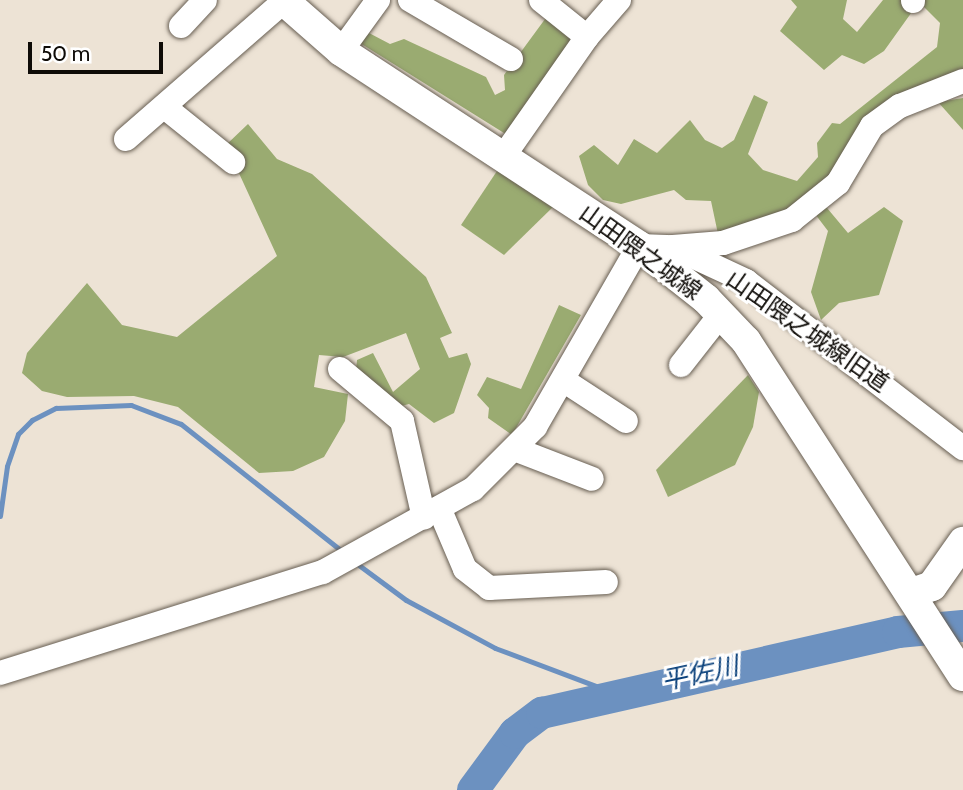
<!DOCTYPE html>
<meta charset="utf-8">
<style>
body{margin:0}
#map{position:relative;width:963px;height:790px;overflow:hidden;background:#ede3d5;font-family:Cabin,"Noto Sans JP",sans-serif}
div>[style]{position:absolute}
.forest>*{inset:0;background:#9aab71}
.stream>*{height:5px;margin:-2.5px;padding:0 2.5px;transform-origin:2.5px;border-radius:2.5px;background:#6c91c0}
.river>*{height:32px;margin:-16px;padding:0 16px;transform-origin:16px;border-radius:16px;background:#6c91c0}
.roads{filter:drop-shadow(0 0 2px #675e52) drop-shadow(0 0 2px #675e52)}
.minor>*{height:24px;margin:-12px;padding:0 12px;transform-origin:12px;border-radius:12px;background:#fff}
.major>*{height:30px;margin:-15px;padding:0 15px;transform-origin:15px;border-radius:15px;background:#fff}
span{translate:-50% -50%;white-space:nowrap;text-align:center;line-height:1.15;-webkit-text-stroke:6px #fff;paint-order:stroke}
.street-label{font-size:24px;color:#0e0b07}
.water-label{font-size:26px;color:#0b417b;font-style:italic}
.scale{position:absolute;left:28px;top:42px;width:135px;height:32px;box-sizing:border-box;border:4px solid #0e0b07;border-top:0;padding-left:9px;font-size:21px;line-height:24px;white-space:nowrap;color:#0e0b07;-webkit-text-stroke:5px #fff;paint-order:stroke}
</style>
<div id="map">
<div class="forest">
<i style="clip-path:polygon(791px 0,847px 0,843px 19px,857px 32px,883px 0,963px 0,963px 76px,897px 103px,796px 213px,718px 234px,711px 201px,686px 200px,674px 190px,621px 204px,603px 200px,588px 185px,579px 156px,594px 145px,618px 165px,634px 139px,657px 153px,690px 120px,705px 140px,722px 148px,734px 140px,754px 95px,768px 102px,748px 154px,763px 170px,797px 181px,818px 157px,817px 143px,832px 123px,840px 124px,937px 47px,940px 23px,919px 2px,884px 51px,864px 64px,842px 55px,824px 70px,780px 31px,797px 7px)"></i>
<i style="clip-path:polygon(548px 15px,581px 38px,512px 138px,360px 43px,369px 33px,390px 44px,404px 39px,486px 77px,495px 95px,505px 90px,504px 75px)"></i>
<i style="clip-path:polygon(963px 98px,963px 130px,938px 102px)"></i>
<i style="clip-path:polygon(248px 124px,277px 159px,312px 174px,426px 277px,452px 333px,440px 338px,449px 358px,467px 353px,471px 364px,454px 413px,434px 423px,409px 404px,394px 408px,356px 370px,357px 360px,373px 353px,393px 392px,420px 369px,406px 333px,343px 357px,319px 355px,314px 387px,348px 394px,345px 421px,324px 457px,293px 471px,259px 473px,178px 407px,134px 396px,67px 397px,42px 391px,22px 373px,27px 353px,87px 283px,122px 325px,177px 337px,277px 256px,226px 145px)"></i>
<i style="clip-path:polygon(497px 171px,555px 205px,504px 255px,461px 225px)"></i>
<i style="clip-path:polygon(822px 202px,848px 233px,884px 207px,903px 221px,879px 295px,839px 303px,821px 320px,811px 292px,828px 231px,812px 210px)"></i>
<i style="clip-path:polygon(559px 305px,581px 315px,512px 435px,488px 418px,489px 408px,477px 395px,487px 377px,521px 389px)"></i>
<i style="clip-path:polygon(748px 375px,759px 392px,753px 427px,735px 465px,668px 497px,656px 470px)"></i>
</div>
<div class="stream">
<i style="left:0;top:516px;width:50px;rotate:-82deg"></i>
<i style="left:7px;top:466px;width:34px;rotate:-71deg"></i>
<i style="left:18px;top:434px;width:20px;rotate:-45deg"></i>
<i style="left:32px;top:420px;width:27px;rotate:-27deg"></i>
<i style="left:56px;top:408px;width:75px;rotate:-2.3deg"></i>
<i style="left:131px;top:405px;width:53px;rotate:20.8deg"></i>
<i style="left:181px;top:424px;width:206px;rotate:38.3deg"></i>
<i style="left:356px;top:563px;width:62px;rotate:36.5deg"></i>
<i style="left:406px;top:600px;width:101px;rotate:28.3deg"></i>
<i style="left:495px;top:648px;width:128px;rotate:20.6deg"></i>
</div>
<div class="river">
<i style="left:473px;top:790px;width:71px;rotate:-53.6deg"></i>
<i style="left:515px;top:733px;width:34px;rotate:-37deg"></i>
<i style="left:542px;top:713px;width:365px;rotate:-12.8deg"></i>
<i style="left:898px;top:632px;width:65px;rotate:-5.3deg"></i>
</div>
<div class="roads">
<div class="minor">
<i style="left:410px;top:0;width:117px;rotate:30.3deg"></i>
<i style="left:913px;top:1px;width:1px;rotate:-90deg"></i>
<i style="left:181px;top:26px;width:35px;rotate:-47deg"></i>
<i style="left:587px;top:37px;width:49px;rotate:-49.1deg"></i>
<i style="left:341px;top:51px;width:63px;rotate:-54deg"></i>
<i style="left:167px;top:109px;width:85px;rotate:38.8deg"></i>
<i style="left:126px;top:139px;width:210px;rotate:-41.1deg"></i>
<i style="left:503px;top:157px;width:146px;rotate:-55deg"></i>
<i style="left:587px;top:37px;width:59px;rotate:-141.2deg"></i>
<i style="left:673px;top:247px;width:50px;rotate:-4.6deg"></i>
<i style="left:723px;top:243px;width:73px;rotate:-18.4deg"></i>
<i style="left:792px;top:220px;width:59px;rotate:-38.8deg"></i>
<i style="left:838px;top:183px;width:66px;rotate:-59.2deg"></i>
<i style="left:872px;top:126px;width:34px;rotate:-36deg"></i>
<i style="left:900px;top:106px;width:68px;rotate:-21.6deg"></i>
<i style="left:681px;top:365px;width:65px;rotate:-51.9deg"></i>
<i style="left:340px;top:369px;width:81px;rotate:40deg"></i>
<i style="left:402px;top:421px;width:99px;rotate:77.2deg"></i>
<i style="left:563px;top:380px;width:75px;rotate:33.1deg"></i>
<i style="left:517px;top:450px;width:80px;rotate:21.1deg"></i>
<i style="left:439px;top:508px;width:66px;rotate:66.9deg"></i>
<i style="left:465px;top:569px;width:31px;rotate:38deg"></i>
<i style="left:489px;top:588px;width:117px;rotate:-2.9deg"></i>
<i style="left:0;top:673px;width:338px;rotate:-17.4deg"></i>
<i style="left:323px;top:572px;width:171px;rotate:-29deg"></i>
<i style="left:473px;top:489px;width:88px;rotate:-45deg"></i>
<i style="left:535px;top:427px;width:209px;rotate:-60.1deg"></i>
<i style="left:639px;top:246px;width:34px;rotate:2deg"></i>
<i style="left:673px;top:247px;width:81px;rotate:25deg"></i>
<i style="left:746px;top:281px;width:274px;rotate:37.6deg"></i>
</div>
<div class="major">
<i style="left:283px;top:0;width:77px;rotate:41.3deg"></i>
<i style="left:341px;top:51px;width:356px;rotate:33.2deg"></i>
<i style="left:639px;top:246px;width:85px;rotate:38.3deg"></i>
<i style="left:706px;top:299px;width:58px;rotate:46.4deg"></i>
<i style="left:746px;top:341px;width:399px;rotate:57.1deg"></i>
<i style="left:912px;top:593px;width:21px;rotate:-19deg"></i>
<i style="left:932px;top:586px;width:54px;rotate:-54.8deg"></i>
</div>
</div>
<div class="street-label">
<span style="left:641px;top:252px;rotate:36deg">山田隈之城線</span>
<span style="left:808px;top:331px;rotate:35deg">山田隈之城線旧道</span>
</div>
<div class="water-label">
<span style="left:700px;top:674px;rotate:-12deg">平佐川</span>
</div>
<div class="scale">50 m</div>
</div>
